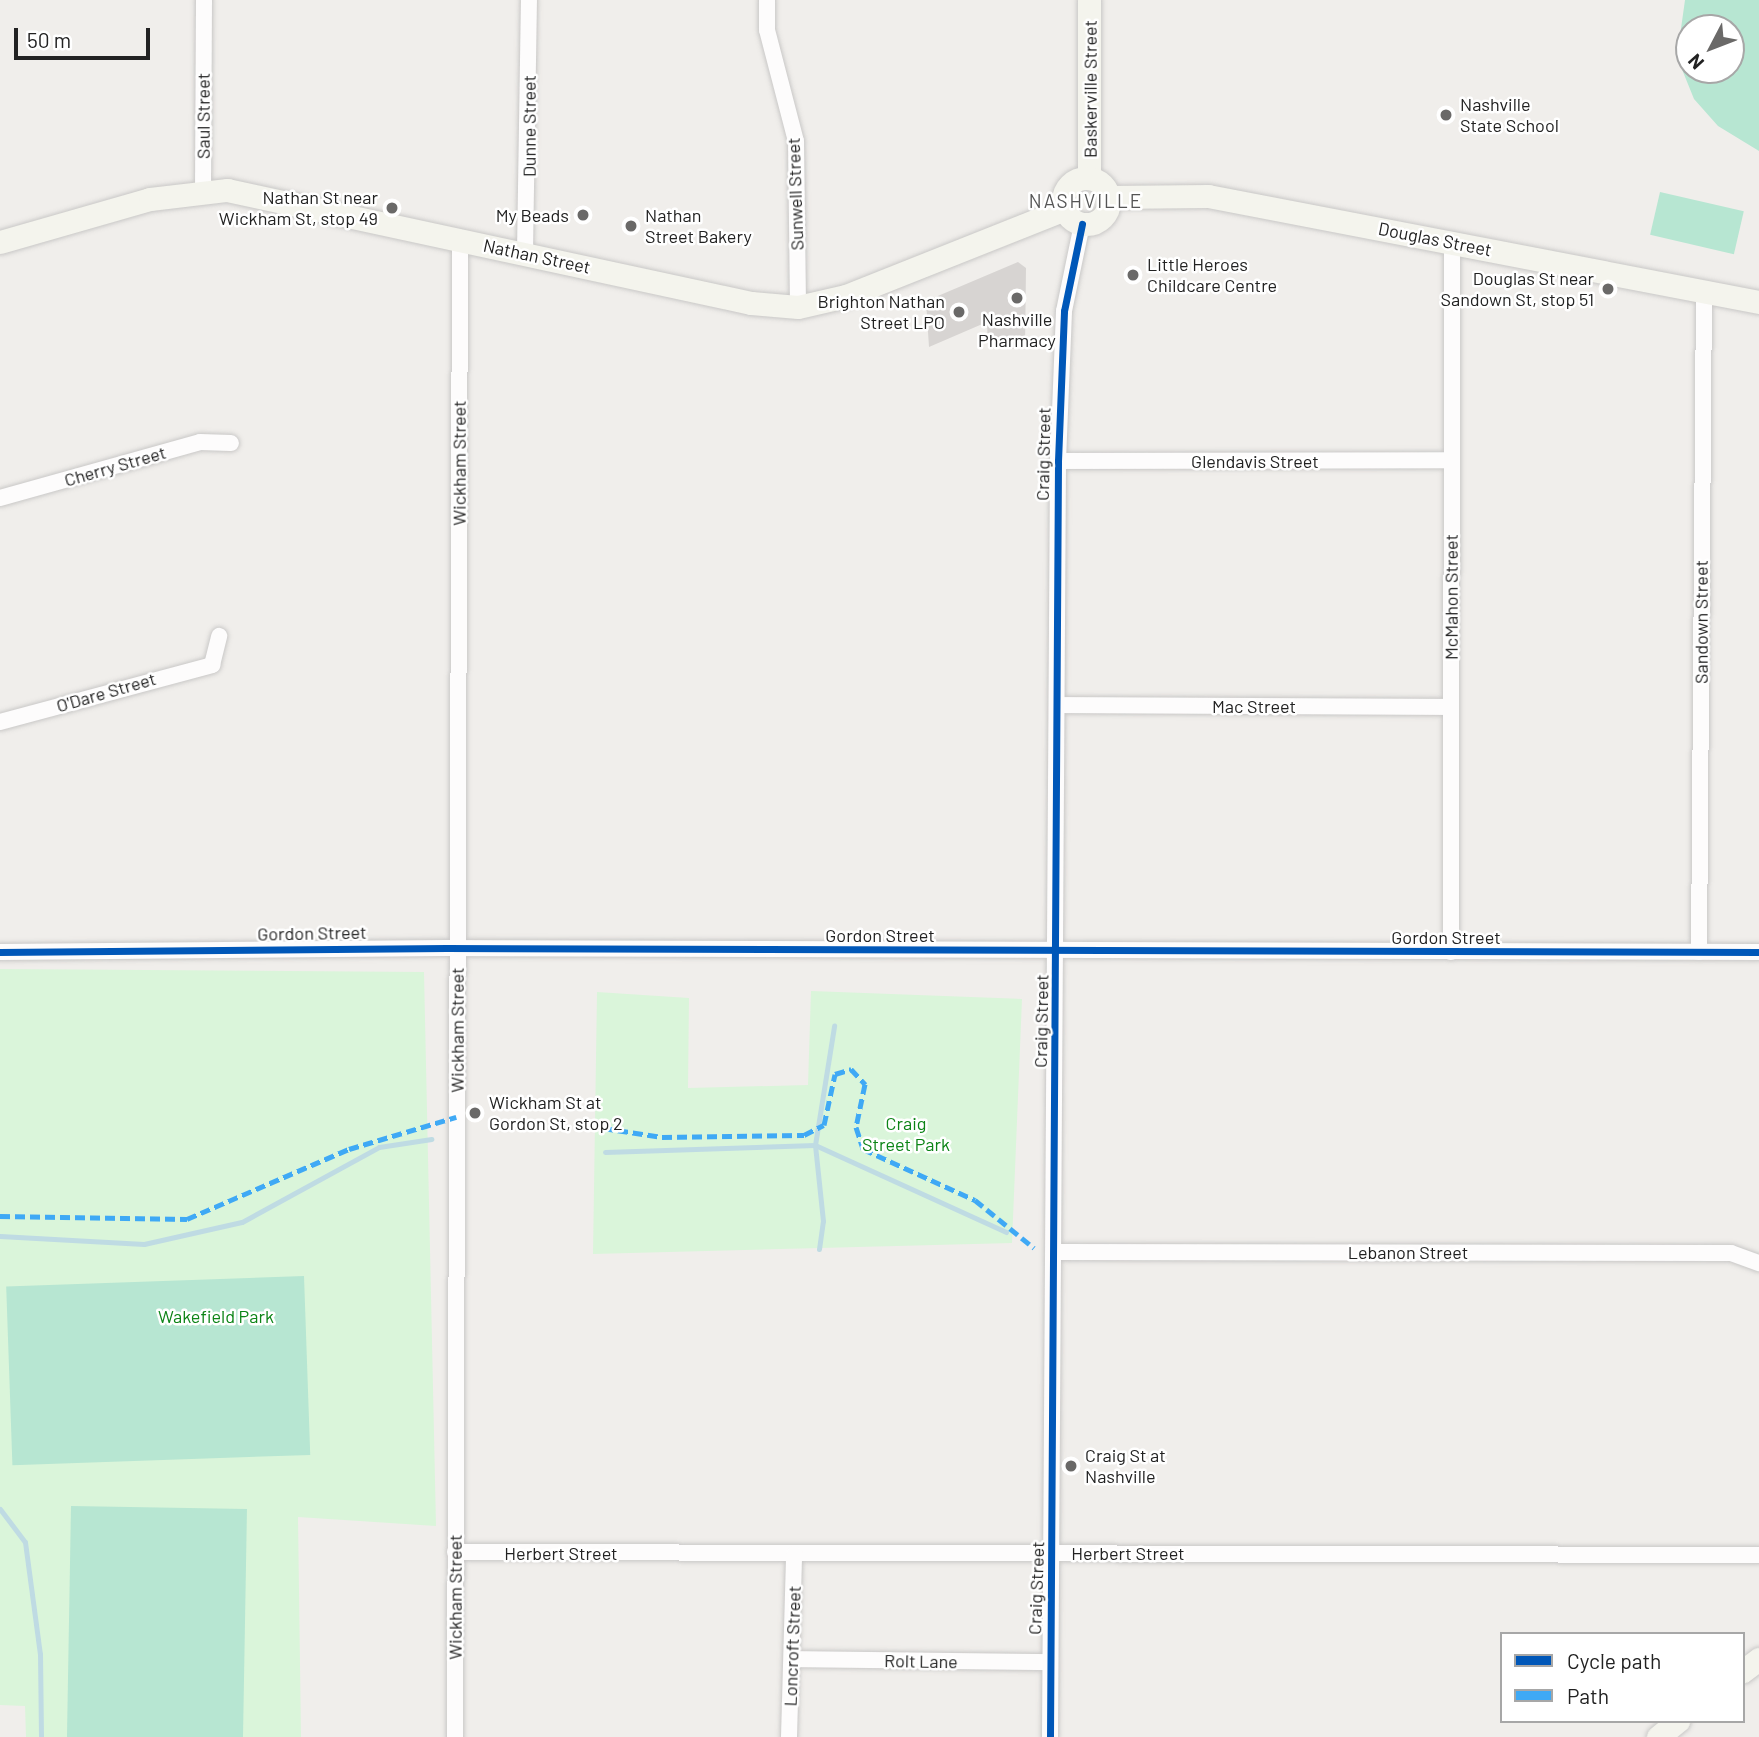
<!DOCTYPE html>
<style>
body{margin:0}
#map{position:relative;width:1759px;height:1737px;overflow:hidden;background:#f0eeeb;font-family:Barlow,sans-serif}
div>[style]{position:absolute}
.park>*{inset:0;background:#daf5da}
.pitch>*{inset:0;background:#b7e6d2;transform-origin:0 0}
.stream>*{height:5px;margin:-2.5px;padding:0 2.5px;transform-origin:2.5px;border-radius:2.5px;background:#bfdbe3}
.building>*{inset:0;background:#d7d4d2}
.roads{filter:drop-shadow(0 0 2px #c9c8c7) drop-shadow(0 0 2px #c9c8c7)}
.street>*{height:16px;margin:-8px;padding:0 8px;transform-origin:8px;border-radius:8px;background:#fdfcfc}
.secondary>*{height:23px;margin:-11.5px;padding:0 11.5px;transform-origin:11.5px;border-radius:11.5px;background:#f4f4ed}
.secondary>.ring{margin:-11.5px;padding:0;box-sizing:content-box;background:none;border:23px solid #f4f4ed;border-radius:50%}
.quiet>*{height:5px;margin-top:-2.5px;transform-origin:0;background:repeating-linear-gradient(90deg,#3fa9f5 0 10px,transparent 0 15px)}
.cycleway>*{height:7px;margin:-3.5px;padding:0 3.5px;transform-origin:3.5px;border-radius:3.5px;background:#0057b8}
.dots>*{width:19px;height:19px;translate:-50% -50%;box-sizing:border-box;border:4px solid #fff;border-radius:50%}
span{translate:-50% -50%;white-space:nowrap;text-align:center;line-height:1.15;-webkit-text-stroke:5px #fff;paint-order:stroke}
.street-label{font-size:18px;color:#222}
.poi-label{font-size:18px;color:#222}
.left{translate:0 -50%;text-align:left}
.right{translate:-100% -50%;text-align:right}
.park-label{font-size:18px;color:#0c8416}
.neighbourhood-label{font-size:19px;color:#555;letter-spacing:2px}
.legend{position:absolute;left:1500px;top:1632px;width:245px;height:91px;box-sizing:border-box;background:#fff;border:2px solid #a7a7a7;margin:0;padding:9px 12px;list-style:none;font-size:21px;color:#222}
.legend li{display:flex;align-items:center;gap:14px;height:35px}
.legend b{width:35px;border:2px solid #a7a7a7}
.north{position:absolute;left:1675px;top:14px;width:70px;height:70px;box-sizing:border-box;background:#fff;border:2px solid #a7a7a7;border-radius:50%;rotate:228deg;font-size:19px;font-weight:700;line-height:28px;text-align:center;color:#222}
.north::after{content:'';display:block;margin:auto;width:24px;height:32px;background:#6a6968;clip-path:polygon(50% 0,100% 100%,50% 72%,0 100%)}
.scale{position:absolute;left:14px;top:28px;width:136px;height:32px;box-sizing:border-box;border:4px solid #222;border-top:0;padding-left:9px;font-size:21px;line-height:24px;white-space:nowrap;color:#222;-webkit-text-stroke:5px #fff;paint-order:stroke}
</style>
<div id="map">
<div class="park">
<i style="clip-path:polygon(0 969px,424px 972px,436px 1526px,298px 1517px,301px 1737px,26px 1737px,25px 1706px,0 1705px)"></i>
<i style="clip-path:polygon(811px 991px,1022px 999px,1012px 1243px,593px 1254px,597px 992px,689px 998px,688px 1088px,808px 1085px)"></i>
</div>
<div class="pitch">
<i style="clip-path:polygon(evenodd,1685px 0,1759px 0,1759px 151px,1718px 126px,1694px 99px,1677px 57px,1685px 0,1731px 28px,1731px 70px,1689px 70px,1689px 28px,1731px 28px)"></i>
<i style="left:1660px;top:192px;width:86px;height:44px;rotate:13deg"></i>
<i style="left:304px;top:1276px;width:179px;height:298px;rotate:88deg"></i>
<i style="left:71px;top:1506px;width:176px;height:231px;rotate:1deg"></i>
</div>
<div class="stream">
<i style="left:605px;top:1152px;width:210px;rotate:-1.9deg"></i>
<i style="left:815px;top:1145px;width:210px;rotate:24.5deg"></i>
<i style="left:0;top:1236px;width:144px;rotate:3.2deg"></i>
<i style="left:144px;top:1244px;width:100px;rotate:-12.7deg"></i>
<i style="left:242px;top:1222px;width:156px;rotate:-28.7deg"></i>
<i style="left:379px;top:1147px;width:53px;rotate:-8.7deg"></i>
<i style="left:819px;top:1249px;width:28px;rotate:-82deg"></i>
<i style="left:823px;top:1221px;width:76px;rotate:-96deg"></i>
<i style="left:815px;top:1145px;width:121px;rotate:-80.9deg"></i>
<i style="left:0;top:1509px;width:41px;rotate:52.9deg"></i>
<i style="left:25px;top:1542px;width:113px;rotate:82.4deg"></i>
<i style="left:40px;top:1654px;width:83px;rotate:89.3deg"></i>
</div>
<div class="building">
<i style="clip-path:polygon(1018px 262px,1026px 268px,1025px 349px,988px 349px,987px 322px,929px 347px,926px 301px)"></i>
</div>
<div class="roads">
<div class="street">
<i style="left:767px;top:0;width:30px;rotate:90deg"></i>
<i style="left:767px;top:30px;width:115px;rotate:75.4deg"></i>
<i style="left:796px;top:141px;width:166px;rotate:89.3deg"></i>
<i style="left:203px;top:190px;width:190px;rotate:-89.7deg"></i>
<i style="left:525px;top:252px;width:252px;rotate:-89.1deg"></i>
<i style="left:1058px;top:461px;width:394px;rotate:-0.1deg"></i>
<i style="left:0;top:498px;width:208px;rotate:-15.6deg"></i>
<i style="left:200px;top:442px;width:31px;rotate:2deg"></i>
<i style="left:1058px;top:705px;width:393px;rotate:0.3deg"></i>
<i style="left:0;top:722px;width:220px;rotate:-15deg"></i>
<i style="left:212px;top:665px;width:30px;rotate:-76deg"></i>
<i style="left:0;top:952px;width:446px;rotate:-0.5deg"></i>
<i style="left:446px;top:948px;width:1313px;rotate:0.17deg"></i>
<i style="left:1451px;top:952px;width:710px;rotate:-89.92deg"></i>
<i style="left:1699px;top:952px;width:659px;rotate:-89.57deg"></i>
<i style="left:1054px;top:1252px;width:677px;rotate:0.08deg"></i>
<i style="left:1731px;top:1253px;width:30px;rotate:20deg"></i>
<i style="left:455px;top:1552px;width:1304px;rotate:0.13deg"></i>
<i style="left:793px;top:1659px;width:256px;rotate:0.7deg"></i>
<i style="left:455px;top:1737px;width:1498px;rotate:-89.81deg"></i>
<i style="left:789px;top:1737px;width:183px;rotate:-88.4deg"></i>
<i style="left:1050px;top:1737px;width:1276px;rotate:-89.64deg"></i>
<i style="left:1058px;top:461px;width:150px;rotate:-87.7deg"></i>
<i style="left:1064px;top:311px;width:89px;rotate:-78.3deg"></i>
</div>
<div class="secondary">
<i style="left:1089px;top:0;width:178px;rotate:90deg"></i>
<i class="ring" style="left:1063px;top:178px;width:23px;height:23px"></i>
<i style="left:1109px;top:197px;width:99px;rotate:-0.6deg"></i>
<i style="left:1208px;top:196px;width:561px;rotate:10.89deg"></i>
<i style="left:0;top:242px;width:156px;rotate:-16deg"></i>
<i style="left:150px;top:199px;width:78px;rotate:-6.7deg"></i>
<i style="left:227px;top:190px;width:536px;rotate:12.17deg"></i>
<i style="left:751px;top:303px;width:47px;rotate:4.9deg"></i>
<i style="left:798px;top:307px;width:49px;rotate:-12.9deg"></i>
<i style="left:846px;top:296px;width:236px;rotate:-21.7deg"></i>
<i style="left:1743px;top:1671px;width:20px;rotate:-37deg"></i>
<i style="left:1658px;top:1737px;width:26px;rotate:-39deg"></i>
</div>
</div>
<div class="quiet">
<i style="left:603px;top:1128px;width:60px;rotate:8.7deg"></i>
<i style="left:662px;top:1137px;width:142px;rotate:-0.8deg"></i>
<i style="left:804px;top:1135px;width:22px;rotate:-27deg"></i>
<i style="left:824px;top:1125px;width:52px;rotate:-77.8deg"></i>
<i style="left:835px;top:1074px;width:17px;rotate:-17deg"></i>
<i style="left:851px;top:1069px;width:21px;rotate:47deg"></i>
<i style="left:865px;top:1084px;width:44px;rotate:101.8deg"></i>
<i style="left:856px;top:1127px;width:23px;rotate:72deg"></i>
<i style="left:863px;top:1149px;width:123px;rotate:24.5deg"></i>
<i style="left:975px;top:1200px;width:76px;rotate:39.1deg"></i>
<i style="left:0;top:1216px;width:187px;rotate:0.9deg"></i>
<i style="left:187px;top:1219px;width:176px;rotate:-23.4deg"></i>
<i style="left:349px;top:1149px;width:112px;rotate:-16.7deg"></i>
</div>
<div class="cycleway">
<i style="left:0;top:952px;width:446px;rotate:-0.5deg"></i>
<i style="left:446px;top:948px;width:1313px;rotate:0.17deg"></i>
<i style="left:1050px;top:1737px;width:1276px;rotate:-89.64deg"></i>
<i style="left:1058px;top:461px;width:150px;rotate:-87.7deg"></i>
<i style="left:1064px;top:311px;width:89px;rotate:-78.3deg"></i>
</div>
<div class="dots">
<i style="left:1446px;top:115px;background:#6a6968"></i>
<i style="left:392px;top:208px;background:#6a6968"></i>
<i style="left:583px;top:215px;background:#6a6968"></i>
<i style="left:631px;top:226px;background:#6a6968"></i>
<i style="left:1133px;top:275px;background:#6a6968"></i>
<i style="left:1608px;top:289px;background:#6a6968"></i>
<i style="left:1017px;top:298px;background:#6a6968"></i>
<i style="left:959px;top:312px;background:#6a6968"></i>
<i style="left:475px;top:1113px;background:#6a6968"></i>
<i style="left:1071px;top:1466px;background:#6a6968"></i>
</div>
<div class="street-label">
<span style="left:1090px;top:89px;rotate:-90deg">Baskerville Street</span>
<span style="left:203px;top:116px;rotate:-90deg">Saul Street</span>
<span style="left:529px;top:126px;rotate:-90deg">Dunne Street</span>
<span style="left:795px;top:194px;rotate:-92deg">Sunwell Street</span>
<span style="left:1435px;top:239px;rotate:11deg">Douglas Street</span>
<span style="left:537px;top:256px;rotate:12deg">Nathan Street</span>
<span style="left:1043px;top:454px;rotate:-89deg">Craig Street</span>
<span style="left:1255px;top:461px">Glendavis Street</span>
<span style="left:459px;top:463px;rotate:-90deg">Wickham Street</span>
<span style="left:115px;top:466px;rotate:-16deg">Cherry Street</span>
<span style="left:1451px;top:597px;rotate:-90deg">McMahon Street</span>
<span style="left:1701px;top:622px;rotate:-90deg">Sandown Street</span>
<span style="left:106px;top:692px;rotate:-16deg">O'Dare Street</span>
<span style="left:1254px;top:706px">Mac Street</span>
<span style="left:312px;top:933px;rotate:-1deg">Gordon Street</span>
<span style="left:880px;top:935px">Gordon Street</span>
<span style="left:1446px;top:937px">Gordon Street</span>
<span style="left:1041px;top:1021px;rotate:-89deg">Craig Street</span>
<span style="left:457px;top:1030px;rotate:-90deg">Wickham Street</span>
<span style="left:1408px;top:1252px">Lebanon Street</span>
<span style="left:561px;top:1553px">Herbert Street</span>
<span style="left:1128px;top:1553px">Herbert Street</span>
<span style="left:1036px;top:1588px;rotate:-88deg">Craig Street</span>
<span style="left:455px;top:1597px;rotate:-90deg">Wickham Street</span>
<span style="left:792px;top:1646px;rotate:-88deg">Loncroft Street</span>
<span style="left:921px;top:1661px;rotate:1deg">Rolt Lane</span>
</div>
<div class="poi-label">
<span class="left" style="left:1460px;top:115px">Nashville<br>State School</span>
<span class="right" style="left:378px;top:208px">Nathan St near<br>Wickham St, stop 49</span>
<span class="right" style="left:569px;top:215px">My Beads</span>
<span class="left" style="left:645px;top:226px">Nathan<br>Street Bakery</span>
<span class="left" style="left:1147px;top:275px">Little Heroes<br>Childcare Centre</span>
<span class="right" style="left:1594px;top:289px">Douglas St near<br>Sandown St, stop 51</span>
<span class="right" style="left:945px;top:312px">Brighton Nathan<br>Street LPO</span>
<span style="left:1017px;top:330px">Nashville<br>Pharmacy</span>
<span class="left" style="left:489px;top:1113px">Wickham St at<br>Gordon St, stop 2</span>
<span class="left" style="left:1085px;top:1466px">Craig St at<br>Nashville</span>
</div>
<div class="park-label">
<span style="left:906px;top:1134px">Craig<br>Street Park</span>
<span style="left:216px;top:1316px">Wakefield Park</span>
</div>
<div class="neighbourhood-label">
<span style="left:1086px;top:201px">NASHVILLE</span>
</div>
<ul class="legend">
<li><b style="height:9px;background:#0057b8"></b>Cycle path</li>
<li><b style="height:9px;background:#3fa9f5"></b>Path</li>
</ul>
<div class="north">N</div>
<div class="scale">50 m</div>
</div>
